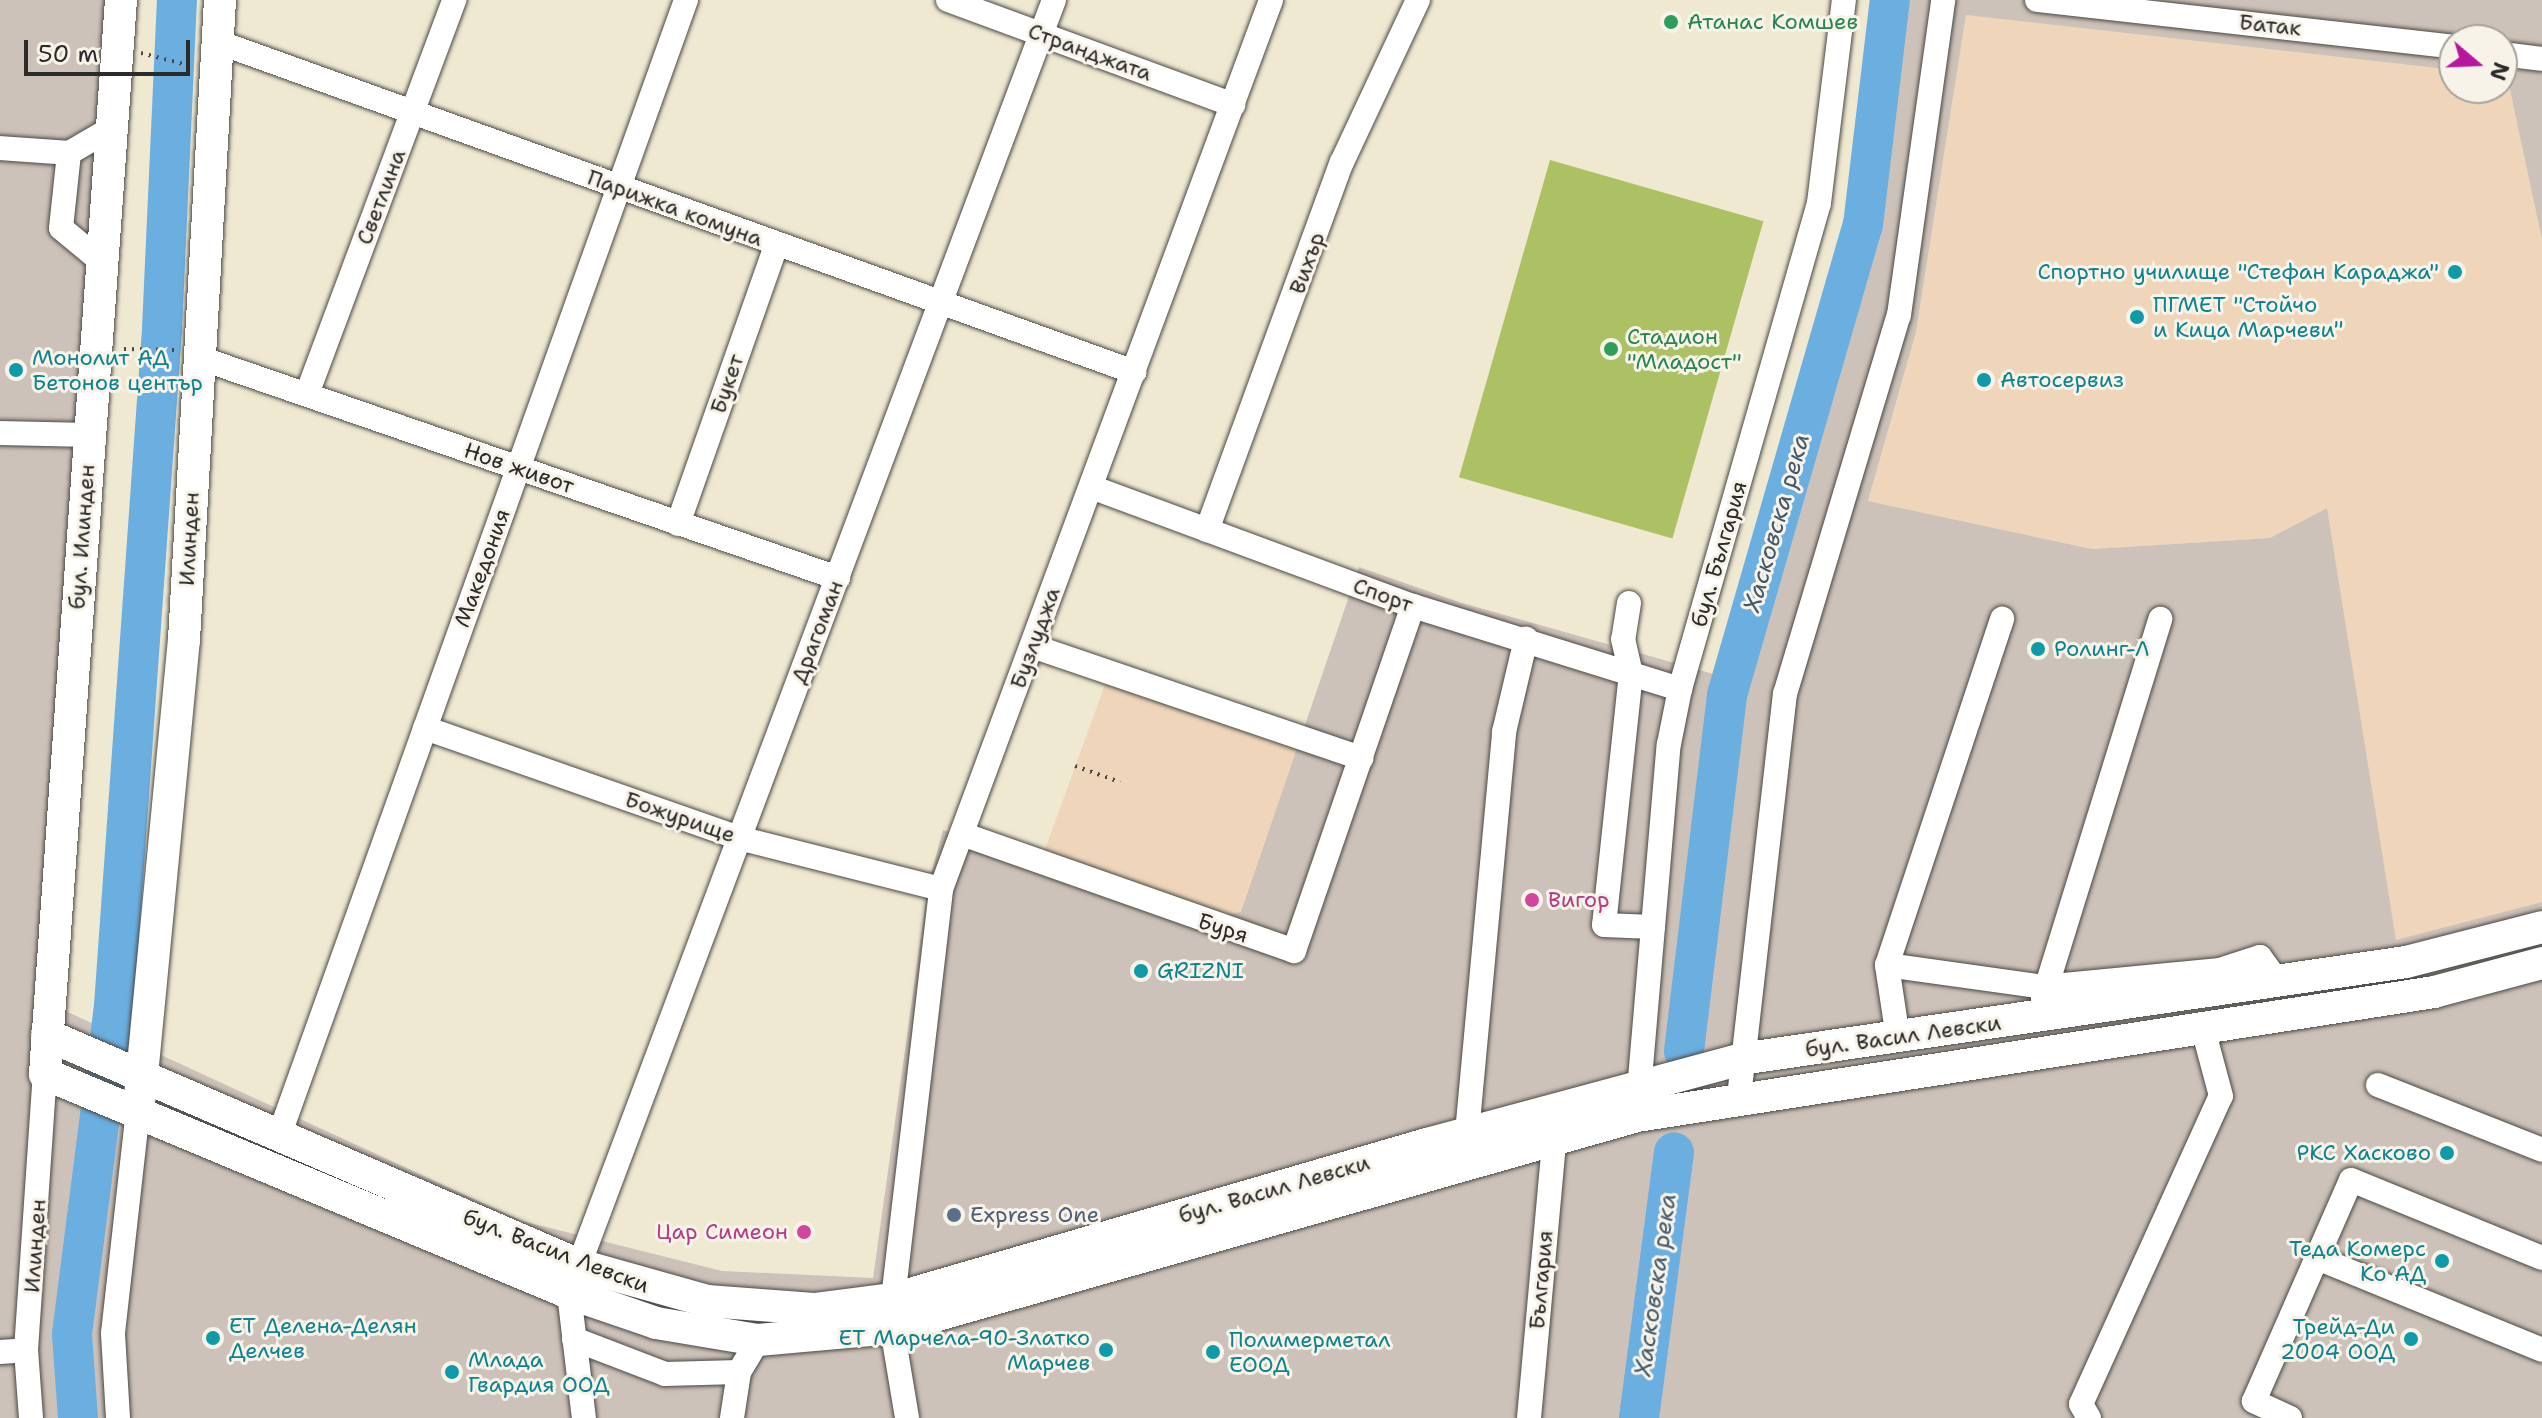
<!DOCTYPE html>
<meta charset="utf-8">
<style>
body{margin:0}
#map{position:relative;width:2542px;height:1418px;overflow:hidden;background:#f0e9d2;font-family:"Shantell Sans",sans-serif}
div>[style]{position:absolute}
.built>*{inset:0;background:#efd6bb;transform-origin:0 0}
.industrial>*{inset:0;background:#cdc2b9}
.green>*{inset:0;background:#acc064;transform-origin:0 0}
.river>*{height:40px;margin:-20px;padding:0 20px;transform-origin:20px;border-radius:20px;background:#6bafe1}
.path>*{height:4px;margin-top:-2px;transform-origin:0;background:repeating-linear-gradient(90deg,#494844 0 2px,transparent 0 8px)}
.roads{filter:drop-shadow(0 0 2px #494844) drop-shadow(0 0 2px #494844)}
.minor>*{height:24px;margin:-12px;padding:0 12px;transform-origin:12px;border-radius:12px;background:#fff}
.major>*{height:32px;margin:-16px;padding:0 16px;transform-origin:16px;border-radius:16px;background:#fff}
.dots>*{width:22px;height:22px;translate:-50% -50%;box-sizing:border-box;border:4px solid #f7f3e8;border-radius:50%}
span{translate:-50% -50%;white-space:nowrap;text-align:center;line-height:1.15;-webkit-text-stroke:6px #f7f3e8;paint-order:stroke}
.leisure-label{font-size:22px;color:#27864d}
.left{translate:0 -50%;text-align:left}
.street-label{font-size:22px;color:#2b2b2b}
.culture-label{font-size:22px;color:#0d838f}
.right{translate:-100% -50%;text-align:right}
.hotel-label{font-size:22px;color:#b23c85}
.service-label{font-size:22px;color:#4e5e75}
.water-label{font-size:24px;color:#41596b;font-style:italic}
.north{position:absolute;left:2438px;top:24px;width:80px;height:80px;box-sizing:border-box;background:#f7f3e8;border:2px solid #a5a39c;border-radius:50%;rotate:109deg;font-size:22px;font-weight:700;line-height:32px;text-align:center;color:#2b2b2b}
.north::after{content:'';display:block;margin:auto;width:28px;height:36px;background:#b5179e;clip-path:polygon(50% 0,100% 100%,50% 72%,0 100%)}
.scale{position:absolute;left:24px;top:40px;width:166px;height:36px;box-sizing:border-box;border:4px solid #2b2b2b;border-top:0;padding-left:10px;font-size:24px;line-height:28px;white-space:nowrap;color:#2b2b2b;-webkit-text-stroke:6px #f7f3e8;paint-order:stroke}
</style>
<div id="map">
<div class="built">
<i style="clip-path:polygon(1966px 15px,2454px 70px,2454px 88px,2502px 88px,2502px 75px,2507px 76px,2542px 240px,2542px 902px,2396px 941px,2326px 508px,2271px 538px,2092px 549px,1868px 501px,1916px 332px)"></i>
<i style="left:1107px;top:679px;width:258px;height:189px;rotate:20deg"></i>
</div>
<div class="industrial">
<i style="clip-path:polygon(0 0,121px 0,48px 1003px,522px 1221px,722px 1271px,873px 1278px,928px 886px,943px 830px,1196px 920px,1241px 912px,1359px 567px,1462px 603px,1724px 677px,1876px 105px,1886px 0,2542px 0,2542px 240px,2507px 76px,2502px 75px,2502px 40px,2454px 40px,2454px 70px,1966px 15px,1916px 332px,1868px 501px,2092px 549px,2270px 538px,2327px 508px,2396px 940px,2542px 902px,2542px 1418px,0 1418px)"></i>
</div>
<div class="green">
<i style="left:1550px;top:160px;width:222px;height:330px;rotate:16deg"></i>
</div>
<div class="river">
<i style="left:1684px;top:1051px;width:359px;rotate:-83.1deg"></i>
<i style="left:1727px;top:695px;width:489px;rotate:-73.9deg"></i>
<i style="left:1863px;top:225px;width:227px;rotate:-83.2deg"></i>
<i style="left:78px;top:1418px;width:84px;rotate:-94.1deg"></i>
<i style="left:72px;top:1334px;width:331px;rotate:-82.7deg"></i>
<i style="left:114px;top:1006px;width:679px;rotate:-85.94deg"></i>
<i style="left:162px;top:329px;width:329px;rotate:-87.4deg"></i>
<i style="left:1639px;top:1418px;width:268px;rotate:-82.5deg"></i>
</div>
<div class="path">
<i style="left:141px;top:53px;width:52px;rotate:14.6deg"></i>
<i style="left:124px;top:349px;width:50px;rotate:1.1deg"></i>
<i style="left:1075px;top:766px;width:48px;rotate:19.6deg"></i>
</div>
<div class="roads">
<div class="minor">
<i style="left:948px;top:0;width:304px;rotate:20.2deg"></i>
<i style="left:2037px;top:0;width:420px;rotate:6.4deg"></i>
<i style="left:218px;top:42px;width:974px;rotate:19.81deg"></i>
<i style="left:2502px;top:54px;width:40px;rotate:7.1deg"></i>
<i style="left:0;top:148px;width:69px;rotate:4.1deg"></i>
<i style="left:102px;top:262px;width:53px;rotate:-140.3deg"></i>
<i style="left:61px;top:228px;width:75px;rotate:-83.9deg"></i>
<i style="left:69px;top:153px;width:50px;rotate:-30.2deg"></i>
<i style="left:200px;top:358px;width:675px;rotate:19.03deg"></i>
<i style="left:307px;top:394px;width:421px;rotate:-69.5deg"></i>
<i style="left:0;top:433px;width:90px;rotate:1.3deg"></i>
<i style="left:1091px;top:487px;width:343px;rotate:20.3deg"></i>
<i style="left:1413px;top:606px;width:280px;rotate:17.3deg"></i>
<i style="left:678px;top:524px;width:296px;rotate:-70.6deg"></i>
<i style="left:1207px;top:530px;width:392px;rotate:-69.9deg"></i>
<i style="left:1342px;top:162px;width:179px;rotate:-64.9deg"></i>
<i style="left:1629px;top:603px;width:36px;rotate:99deg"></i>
<i style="left:1623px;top:639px;width:35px;rotate:77deg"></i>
<i style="left:1631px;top:673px;width:253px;rotate:96.1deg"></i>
<i style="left:1604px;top:925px;width:49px;rotate:2.3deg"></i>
<i style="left:1032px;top:646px;width:348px;rotate:18.8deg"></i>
<i style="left:425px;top:728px;width:333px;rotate:19.3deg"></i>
<i style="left:739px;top:838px;width:208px;rotate:14.2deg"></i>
<i style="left:962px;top:834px;width:352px;rotate:19.4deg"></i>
<i style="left:1294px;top:951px;width:365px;rotate:-71deg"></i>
<i style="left:1887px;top:965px;width:365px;rotate:-71.6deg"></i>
<i style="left:2043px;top:998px;width:397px;rotate:-72.8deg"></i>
<i style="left:1898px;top:1038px;width:74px;rotate:-98.6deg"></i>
<i style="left:1887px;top:965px;width:158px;rotate:8deg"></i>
<i style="left:2043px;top:987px;width:178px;rotate:-5.5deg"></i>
<i style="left:2220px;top:970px;width:42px;rotate:-18deg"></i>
<i style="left:2260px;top:957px;width:29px;rotate:54deg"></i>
<i style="left:2378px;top:1085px;width:176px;rotate:21.6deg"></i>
<i style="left:1739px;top:1097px;width:406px;rotate:-83.5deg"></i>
<i style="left:1785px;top:694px;width:396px;rotate:-73.3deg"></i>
<i style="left:1899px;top:315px;width:318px;rotate:-82deg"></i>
<i style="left:1638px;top:1102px;width:359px;rotate:-85.1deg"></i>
<i style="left:1669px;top:744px;width:56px;rotate:-78.7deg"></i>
<i style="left:1680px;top:689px;width:505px;rotate:-74.04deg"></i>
<i style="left:1819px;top:203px;width:205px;rotate:-83deg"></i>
<i style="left:1467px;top:1133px;width:403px;rotate:-84.7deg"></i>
<i style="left:1504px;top:732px;width:96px;rotate:-76.7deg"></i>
<i style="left:279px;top:1136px;width:1207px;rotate:-70.29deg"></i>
<i style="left:2317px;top:1258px;width:243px;rotate:22.2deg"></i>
<i style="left:579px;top:1265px;width:1351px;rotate:-69.42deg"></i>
<i style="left:569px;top:1293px;width:126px;rotate:83.2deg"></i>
<i style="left:893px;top:1299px;width:413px;rotate:-83.3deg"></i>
<i style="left:941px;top:889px;width:948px;rotate:-69.63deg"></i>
<i style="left:892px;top:1328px;width:91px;rotate:80.5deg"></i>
<i style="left:574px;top:1339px;width:97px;rotate:21deg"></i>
<i style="left:665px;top:1374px;width:74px;rotate:-1.5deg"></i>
<i style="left:0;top:1352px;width:26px;rotate:-4deg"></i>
<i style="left:31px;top:1418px;width:68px;rotate:-94.2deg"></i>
<i style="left:26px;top:1350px;width:277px;rotate:-86.1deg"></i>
<i style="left:118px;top:1418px;width:85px;rotate:-93.4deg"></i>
<i style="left:113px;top:1333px;width:223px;rotate:-83.6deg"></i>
<i style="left:732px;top:1418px;width:47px;rotate:-81.3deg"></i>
<i style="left:739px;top:1372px;width:37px;rotate:-59deg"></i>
<i style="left:1529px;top:1418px;width:277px;rotate:-84.8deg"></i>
<i style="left:2089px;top:1418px;width:16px;rotate:-120deg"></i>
<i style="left:2081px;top:1404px;width:338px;rotate:-65.6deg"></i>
<i style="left:2221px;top:1096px;width:73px;rotate:-105deg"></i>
<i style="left:2290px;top:1418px;width:40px;rotate:-155deg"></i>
<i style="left:2254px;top:1401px;width:241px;rotate:-66.3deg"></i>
<i style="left:2351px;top:1180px;width:206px;rotate:22.2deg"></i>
</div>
<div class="major">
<i style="left:121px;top:0;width:1077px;rotate:94.05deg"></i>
<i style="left:45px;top:1074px;width:568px;rotate:22.68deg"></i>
<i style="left:569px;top:1293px;width:92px;rotate:19deg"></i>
<i style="left:656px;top:1323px;width:103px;rotate:9.5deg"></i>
<i style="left:758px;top:1340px;width:135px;rotate:-5.1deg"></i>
<i style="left:892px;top:1328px;width:775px;rotate:-15.88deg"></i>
<i style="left:1637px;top:1116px;width:807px;rotate:-8.84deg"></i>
<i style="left:2434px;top:992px;width:112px;rotate:-15deg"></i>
<i style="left:47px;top:1035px;width:580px;rotate:23.38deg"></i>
<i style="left:579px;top:1265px;width:133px;rotate:15.7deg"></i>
<i style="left:707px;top:1301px;width:107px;rotate:4.3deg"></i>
<i style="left:814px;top:1309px;width:80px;rotate:-7.2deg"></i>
<i style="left:893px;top:1299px;width:556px;rotate:-16.19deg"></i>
<i style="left:1427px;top:1144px;width:325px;rotate:-15.1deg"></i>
<i style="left:1741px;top:1059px;width:672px;rotate:-8.3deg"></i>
<i style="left:2406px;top:962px;width:140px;rotate:-14.4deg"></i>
<i style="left:140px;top:1096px;width:458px;rotate:-84.5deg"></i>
<i style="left:184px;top:640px;width:641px;rotate:-86.78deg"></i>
</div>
</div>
<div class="dots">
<i style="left:1671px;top:22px;background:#2e9e5b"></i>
<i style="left:2455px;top:272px;background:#0f9aa8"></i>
<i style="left:2137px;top:317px;background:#0f9aa8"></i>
<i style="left:1611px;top:349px;background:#2e9e5b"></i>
<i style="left:16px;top:370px;background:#0f9aa8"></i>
<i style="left:1984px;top:380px;background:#0f9aa8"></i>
<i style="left:2038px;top:649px;background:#0f9aa8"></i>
<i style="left:1532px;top:900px;background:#d1479c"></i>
<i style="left:1141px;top:971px;background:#0f9aa8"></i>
<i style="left:2447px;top:1153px;background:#0f9aa8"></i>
<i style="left:954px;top:1215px;background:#5c6f8a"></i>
<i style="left:804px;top:1232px;background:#d1479c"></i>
<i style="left:2442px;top:1261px;background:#0f9aa8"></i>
<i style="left:213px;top:1338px;background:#0f9aa8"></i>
<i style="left:2411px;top:1339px;background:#0f9aa8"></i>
<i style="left:1106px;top:1350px;background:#0f9aa8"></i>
<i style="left:1213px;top:1352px;background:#0f9aa8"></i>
<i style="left:452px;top:1372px;background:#0f9aa8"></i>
</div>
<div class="leisure-label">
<span class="left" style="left:1687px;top:22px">Атанас Комшев</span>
<span class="left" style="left:1627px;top:349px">Стадион<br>"Младост"</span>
</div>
<div class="street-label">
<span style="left:2270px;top:25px;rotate:6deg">Батак</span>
<span style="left:1090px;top:52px;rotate:20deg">Странджата</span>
<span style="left:381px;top:197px;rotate:-69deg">Светлина</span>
<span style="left:675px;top:208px;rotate:20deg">Парижка комуна</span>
<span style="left:1307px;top:263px;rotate:-70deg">Вихър</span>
<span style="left:727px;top:384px;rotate:-71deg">Букет</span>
<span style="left:519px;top:468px;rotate:19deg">Нов живот</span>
<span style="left:82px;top:537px;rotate:-86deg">бул. Илинден</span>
<span style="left:189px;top:539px;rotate:-87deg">Илинден</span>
<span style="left:1719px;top:554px;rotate:-74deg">бул. България</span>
<span style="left:482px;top:568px;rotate:-70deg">Македония</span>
<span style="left:1383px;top:595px;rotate:20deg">Спорт</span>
<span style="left:817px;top:632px;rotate:-69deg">Драгоман</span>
<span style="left:1035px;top:638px;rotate:-70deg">Бузлуджа</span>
<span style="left:680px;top:817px;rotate:19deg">Божурище</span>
<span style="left:1223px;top:928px;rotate:18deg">Буря</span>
<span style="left:1903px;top:1036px;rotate:-8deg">бул. Васил Левски</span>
<span style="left:1274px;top:1189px;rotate:-16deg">бул. Васил Левски</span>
<span style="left:35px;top:1246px;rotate:-86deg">Илинден</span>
<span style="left:556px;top:1251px;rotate:21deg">бул. Васил Левски</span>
<span style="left:1541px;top:1280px;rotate:-85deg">България</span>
</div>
<div class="culture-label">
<span class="right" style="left:2439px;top:272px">Спортно училище "Стефан Караджа"</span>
<span class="left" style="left:2153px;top:317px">ПГМЕТ "Стойчо<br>и Кица Марчеви"</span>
<span class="left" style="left:32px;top:370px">Монолит АД<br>Бетонов център</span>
<span class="left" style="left:2000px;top:380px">Автосервиз</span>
<span class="left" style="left:2054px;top:649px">Ролинг-Л</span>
<span class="left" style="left:1157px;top:971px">GRIZNI</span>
<span class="right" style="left:2431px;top:1153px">РКС Хасково</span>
<span class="right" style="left:2426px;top:1261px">Теда Комерс<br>Ко АД</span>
<span class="left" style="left:229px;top:1338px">ЕТ Делена-Делян<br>Делчев</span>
<span class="right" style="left:2395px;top:1339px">Трейд-Ди<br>2004 ООД</span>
<span class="right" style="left:1090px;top:1350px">ЕТ Марчела-90-Златко<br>Марчев</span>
<span class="left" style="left:1229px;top:1352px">Полимерметал<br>ЕООД</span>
<span class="left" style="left:468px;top:1372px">Млада<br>Гвардия ООД</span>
</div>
<div class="hotel-label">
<span class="left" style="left:1548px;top:900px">Вигор</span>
<span class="right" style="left:788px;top:1232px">Цар Симеон</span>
</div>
<div class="service-label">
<span class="left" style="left:970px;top:1215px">Express One</span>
</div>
<div class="water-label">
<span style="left:1777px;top:523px;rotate:-74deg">Хасковска река</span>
<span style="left:1656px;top:1285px;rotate:-82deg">Хасковска река</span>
</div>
<div class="north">N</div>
<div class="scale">50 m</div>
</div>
